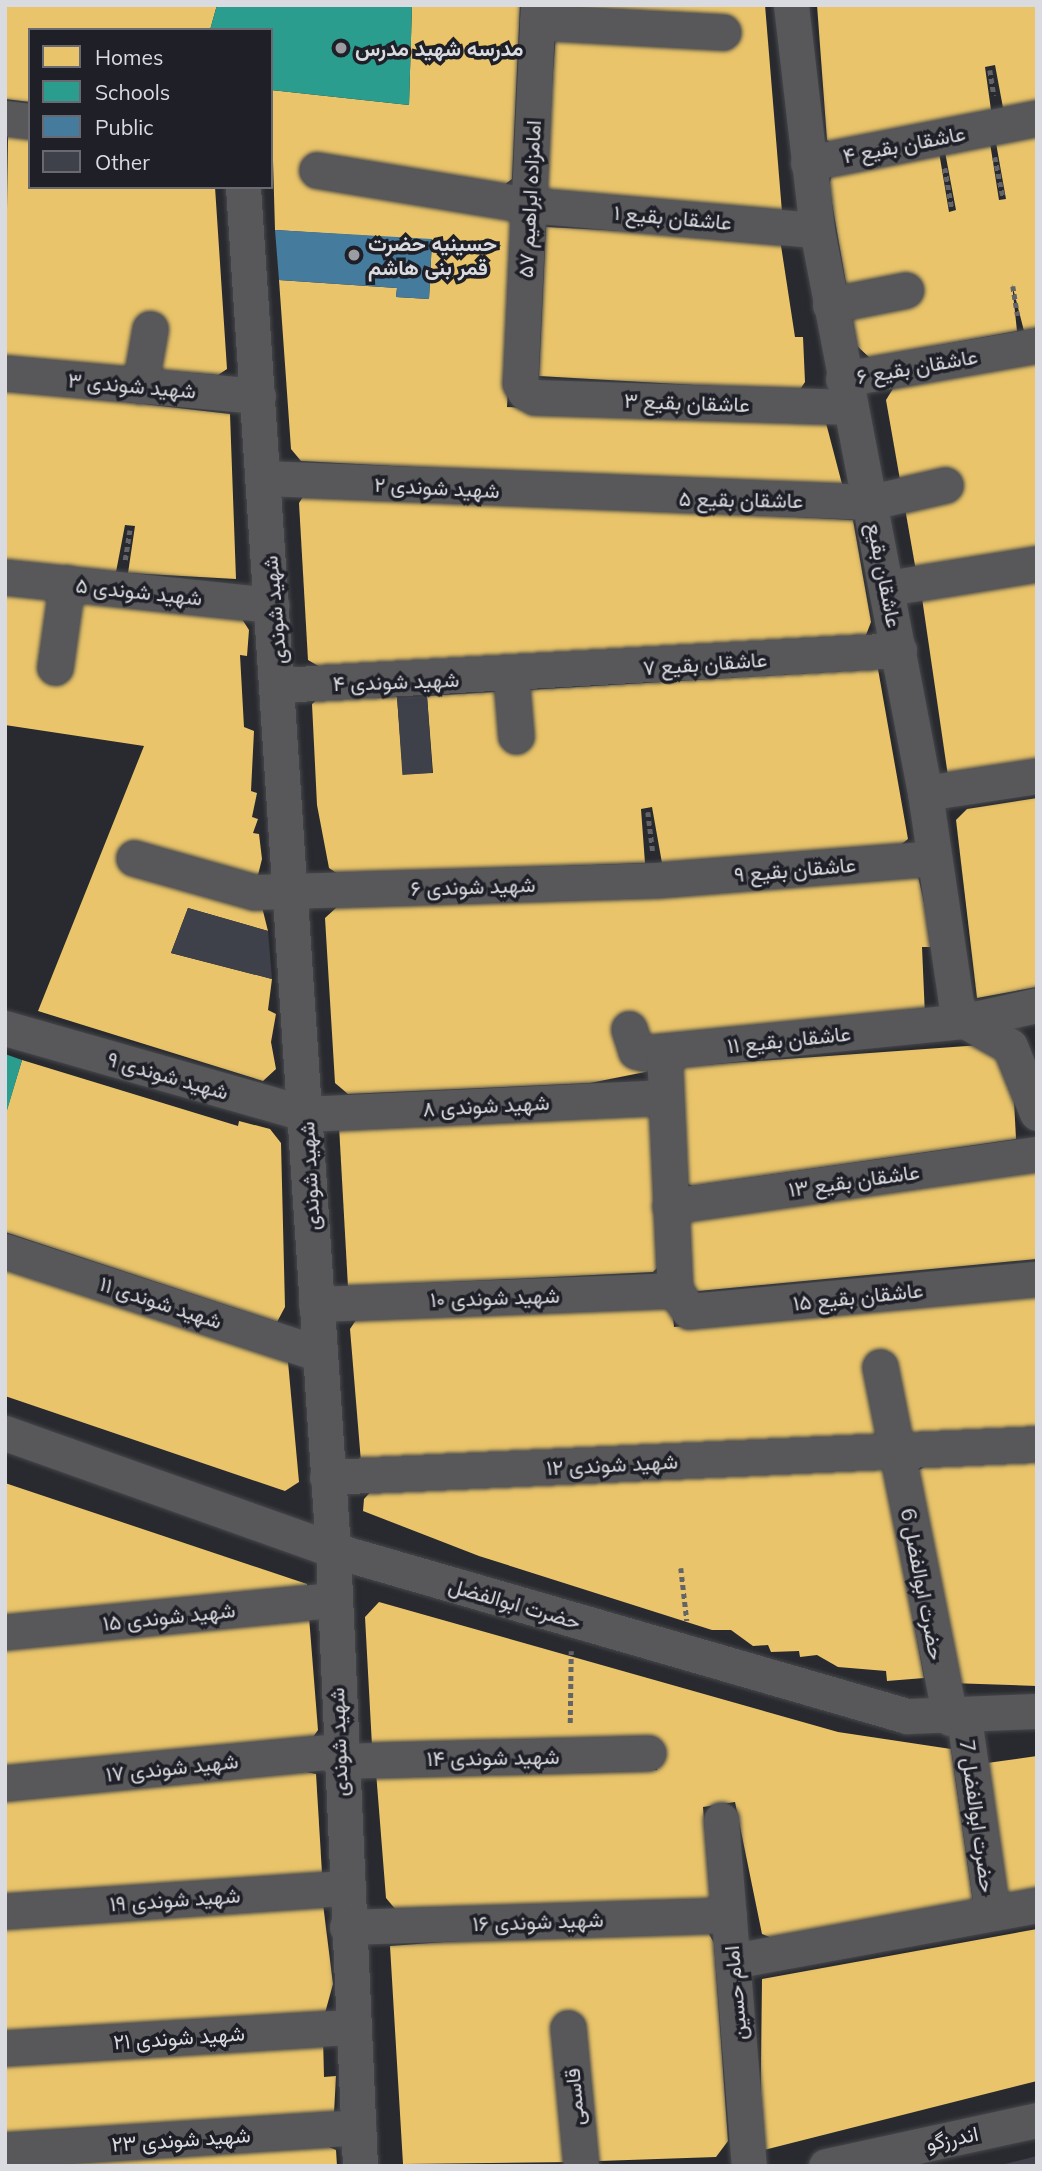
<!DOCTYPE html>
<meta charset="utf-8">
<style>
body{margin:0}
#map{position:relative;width:1042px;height:2171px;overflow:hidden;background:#292a2f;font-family:Mulish,Vazirmatn,sans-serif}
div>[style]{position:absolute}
.homes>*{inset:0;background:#e9c46a}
.schools>*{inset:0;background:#2a9d8f}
.public>*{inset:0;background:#457b9d}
.building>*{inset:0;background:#3e404a;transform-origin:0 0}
.path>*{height:4.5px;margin-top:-2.25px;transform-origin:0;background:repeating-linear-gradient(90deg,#636467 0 5px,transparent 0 8.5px)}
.roads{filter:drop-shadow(0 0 2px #46484b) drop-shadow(0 0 2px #46484b)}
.minor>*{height:35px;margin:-17.5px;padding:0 17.5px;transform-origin:17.5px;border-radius:17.5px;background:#58585b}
.dots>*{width:19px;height:19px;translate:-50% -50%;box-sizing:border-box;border:4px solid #1e1f27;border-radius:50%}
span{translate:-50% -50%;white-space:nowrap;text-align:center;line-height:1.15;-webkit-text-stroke:7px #1e1f27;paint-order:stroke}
.poi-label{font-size:21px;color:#d9dbe0;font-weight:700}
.left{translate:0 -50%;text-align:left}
.street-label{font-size:21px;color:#d9dbe0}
.frame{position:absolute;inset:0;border:7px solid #d9dbe0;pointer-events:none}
.legend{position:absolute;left:28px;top:28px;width:245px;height:161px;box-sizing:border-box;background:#1e1f27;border:2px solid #696a71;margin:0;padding:9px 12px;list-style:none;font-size:21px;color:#d9dbe0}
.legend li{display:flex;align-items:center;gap:14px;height:35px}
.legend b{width:35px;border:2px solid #696a71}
</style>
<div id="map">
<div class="homes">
<i style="clip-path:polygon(5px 5px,217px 5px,210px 30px,30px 30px,30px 102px,5px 99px)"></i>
<i style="clip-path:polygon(412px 5px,520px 5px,512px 179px,504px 185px,518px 220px,507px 407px,826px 423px,842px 484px,836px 490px,301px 461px,291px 449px,279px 280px,397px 288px,396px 297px,429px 299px,432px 240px,275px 230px,271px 90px,409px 105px)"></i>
<i style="clip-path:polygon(578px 5px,765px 5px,782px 212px,544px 190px,556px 33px)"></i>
<i style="clip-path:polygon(817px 5px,1037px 5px,1037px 108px,1004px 113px,995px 65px,985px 67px,992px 117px,833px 144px,827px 140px)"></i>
<i style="clip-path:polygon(8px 134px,30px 137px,30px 187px,215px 187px,227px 369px,218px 375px,5px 360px)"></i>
<i style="clip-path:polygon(1035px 136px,1037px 328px,1024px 331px,1012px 284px,1017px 331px,870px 358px,857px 346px,829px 186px,832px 174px,939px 152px,949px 212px,956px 210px,945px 152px,990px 143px,999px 200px,1006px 199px,996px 143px)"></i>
<i style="clip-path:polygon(546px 227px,780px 239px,795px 337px,803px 337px,805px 382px,799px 391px,539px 376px)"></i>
<i style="clip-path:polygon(1037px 362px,1037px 549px,916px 571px,886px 400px,894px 387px)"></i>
<i style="clip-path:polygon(5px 388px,230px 414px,236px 579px,128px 573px,135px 526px,125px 525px,116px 572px,5px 561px)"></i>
<i style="clip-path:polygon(306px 492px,853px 520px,871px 622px,866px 635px,320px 667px,308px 660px,299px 503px)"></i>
<i style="clip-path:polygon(1037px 574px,1037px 762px,948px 776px,922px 598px)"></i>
<i style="clip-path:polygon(5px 593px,242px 619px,249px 630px,247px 656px,240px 655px,244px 727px,254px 731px,251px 791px,257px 793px,252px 817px,258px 819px,253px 833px,259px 834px,262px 859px,256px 883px,268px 931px,188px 908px,171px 953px,272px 979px,268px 1010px,276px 1014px,271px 1042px,276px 1069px,263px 1081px,38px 1011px,144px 746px,5px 725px)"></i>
<i style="clip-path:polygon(878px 669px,908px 839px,899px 846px,662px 863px,652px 807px,641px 809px,645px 863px,338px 874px,329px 868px,317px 805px,312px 704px,318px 699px,397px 697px,403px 774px,433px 773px,427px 696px)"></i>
<i style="clip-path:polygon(1037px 798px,1037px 987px,977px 998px,956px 820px,967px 809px)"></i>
<i style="clip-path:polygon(918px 876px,934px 947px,922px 947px,925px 1016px,590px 1083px,348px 1094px,335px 1083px,325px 918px,337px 907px)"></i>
<i style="clip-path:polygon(981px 1045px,999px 1052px,1013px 1081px,1016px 1139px,693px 1186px,679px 1181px,674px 1067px)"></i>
<i style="clip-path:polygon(22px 1060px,238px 1126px,239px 1121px,270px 1129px,281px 1143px,285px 1307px,277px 1322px,5px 1232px,5px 1116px)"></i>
<i style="clip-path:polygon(656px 1115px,661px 1264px,653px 1272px,348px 1287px,339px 1126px)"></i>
<i style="clip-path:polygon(1037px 1168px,1037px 1259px,688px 1292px,681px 1217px)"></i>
<i style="clip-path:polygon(5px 1266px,288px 1362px,299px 1482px,285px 1491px,5px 1396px)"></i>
<i style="clip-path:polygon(1037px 1289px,1037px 1436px,361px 1462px,350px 1329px,360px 1314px,672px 1307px,674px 1327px)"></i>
<i style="clip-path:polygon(1037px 1462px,1037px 1686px,950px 1683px,910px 1476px,927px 1465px)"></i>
<i style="clip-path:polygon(886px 1468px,924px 1678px,887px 1681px,886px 1671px,838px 1667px,817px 1655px,800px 1657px,799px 1651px,771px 1652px,768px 1645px,753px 1646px,731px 1630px,712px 1630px,479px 1556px,363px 1511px,364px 1499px,376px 1486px)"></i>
<i style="clip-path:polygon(5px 1483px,307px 1584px,307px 1593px,5px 1620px)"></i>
<i style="clip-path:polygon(379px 1602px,838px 1732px,951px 1749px,973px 1902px,772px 1938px,762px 1934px,735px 1802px,703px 1807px,711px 1900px,396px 1910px,386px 1898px,376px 1772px,657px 1770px,656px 1746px,372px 1746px,365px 1617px)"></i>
<i style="clip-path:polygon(309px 1617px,318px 1730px,311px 1740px,5px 1767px,5px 1646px)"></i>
<i style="clip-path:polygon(1037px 1756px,1037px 1890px,1011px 1895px,1002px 1890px,987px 1763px)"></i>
<i style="clip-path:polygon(291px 1769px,316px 1774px,322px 1873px,5px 1898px,5px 1798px)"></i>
<i style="clip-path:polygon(323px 1904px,333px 1984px,325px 2013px,5px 2037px,5px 1924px)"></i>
<i style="clip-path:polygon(703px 1923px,714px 1943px,728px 2141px,716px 2157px,599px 2161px,584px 2153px,573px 2162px,403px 2164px,390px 1946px)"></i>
<i style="clip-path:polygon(1037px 1929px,1037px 2081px,760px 2151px,762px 1979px)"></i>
<i style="clip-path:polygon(323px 2037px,324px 2077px,336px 2076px,334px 2113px,5px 2138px,5px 2056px)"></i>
<i style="clip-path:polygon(324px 2145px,336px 2150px,337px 2166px,5px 2166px)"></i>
</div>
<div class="schools">
<i style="clip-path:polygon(217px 5px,412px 5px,409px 105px,271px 90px,271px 30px,210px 30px)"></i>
<i style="clip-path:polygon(5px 1054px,22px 1060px,6px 1114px,5px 1114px)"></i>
</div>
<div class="public">
<i style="clip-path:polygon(275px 230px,432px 239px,429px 299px,396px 297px,397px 288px,279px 280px)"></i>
</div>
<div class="building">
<i style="left:427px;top:696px;width:77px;height:30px;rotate:86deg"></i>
<i style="clip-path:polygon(188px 908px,268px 931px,272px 979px,171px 953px)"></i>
<i style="clip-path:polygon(1037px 2156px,1037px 2166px,1002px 2166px,1001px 2165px)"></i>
</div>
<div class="path">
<i style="left:990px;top:70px;width:26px;rotate:81deg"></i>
<i style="left:995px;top:157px;width:41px;rotate:78.7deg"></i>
<i style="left:945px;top:168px;width:42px;rotate:80.3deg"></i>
<i style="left:1013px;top:286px;width:30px;rotate:81deg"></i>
<i style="left:125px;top:560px;width:30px;rotate:-81deg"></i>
<i style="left:648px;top:812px;width:39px;rotate:83deg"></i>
<i style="left:681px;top:1568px;width:53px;rotate:83.5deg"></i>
<i style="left:570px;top:1723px;width:72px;rotate:-89.2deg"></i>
</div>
<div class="roads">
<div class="minor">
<i style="left:538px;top:5px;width:378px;rotate:92.7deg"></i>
<i style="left:520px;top:383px;width:10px;rotate:61deg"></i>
<i style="left:525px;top:392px;width:11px;rotate:27deg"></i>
<i style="left:535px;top:397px;width:315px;rotate:1.8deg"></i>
<i style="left:791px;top:5px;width:226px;rotate:83.4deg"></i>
<i style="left:817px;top:230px;width:573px;rotate:79.14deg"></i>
<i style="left:925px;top:793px;width:213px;rotate:81.6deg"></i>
<i style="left:956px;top:1004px;width:19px;rotate:62deg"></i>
<i style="left:965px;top:1021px;width:51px;rotate:29.1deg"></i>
<i style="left:1010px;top:1046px;width:72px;rotate:68.1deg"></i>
<i style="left:537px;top:22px;width:186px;rotate:3.1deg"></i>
<i style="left:5px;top:118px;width:25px;rotate:7deg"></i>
<i style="left:808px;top:163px;width:233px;rotate:-11.1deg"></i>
<i style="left:317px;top:170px;width:215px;rotate:9.4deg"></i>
<i style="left:529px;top:205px;width:289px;rotate:5deg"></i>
<i style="left:243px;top:187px;width:1366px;rotate:86.22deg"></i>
<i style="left:333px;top:1550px;width:617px;rotate:87.49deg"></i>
<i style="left:830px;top:305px;width:77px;rotate:-11.2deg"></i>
<i style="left:5px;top:373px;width:254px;rotate:5.2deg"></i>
<i style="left:843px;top:379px;width:197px;rotate:-9.9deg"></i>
<i style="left:140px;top:386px;width:58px;rotate:-80deg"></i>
<i style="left:264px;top:478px;width:607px;rotate:2.26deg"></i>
<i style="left:871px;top:502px;width:76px;rotate:-12.9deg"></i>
<i style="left:5px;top:577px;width:268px;rotate:6deg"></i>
<i style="left:888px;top:588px;width:151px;rotate:-9.2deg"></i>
<i style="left:55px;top:667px;width:85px;rotate:-81.9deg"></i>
<i style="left:511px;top:677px;width:59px;rotate:85.2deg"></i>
<i style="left:280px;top:685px;width:620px;rotate:-3.24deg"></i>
<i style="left:925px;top:793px;width:113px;rotate:-8.6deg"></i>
<i style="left:134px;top:858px;width:125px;rotate:15.8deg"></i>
<i style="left:254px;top:892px;width:402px;rotate:-1.7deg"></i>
<i style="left:656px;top:880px;width:279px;rotate:-4.5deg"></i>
<i style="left:5px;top:1028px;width:313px;rotate:15.9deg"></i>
<i style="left:306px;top:1114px;width:360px;rotate:-2.7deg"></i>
<i style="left:629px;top:1029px;width:23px;rotate:72deg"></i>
<i style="left:636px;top:1051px;width:8px;rotate:14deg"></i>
<i style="left:644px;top:1053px;width:323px;rotate:-5.7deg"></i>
<i style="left:965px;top:1021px;width:74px;rotate:-12.5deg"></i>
<i style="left:664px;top:1051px;width:239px;rotate:87.4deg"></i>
<i style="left:675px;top:1290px;width:25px;rotate:56deg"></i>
<i style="left:689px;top:1311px;width:349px;rotate:-5.3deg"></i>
<i style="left:670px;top:1206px;width:371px;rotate:-8.1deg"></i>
<i style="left:5px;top:1251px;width:328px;rotate:18.1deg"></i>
<i style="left:316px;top:1304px;width:359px;rotate:-2.2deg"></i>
<i style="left:880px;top:1367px;width:358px;rotate:78.7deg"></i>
<i style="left:5px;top:1433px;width:348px;rotate:19.6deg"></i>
<i style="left:333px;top:1550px;width:598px;rotate:16.13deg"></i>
<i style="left:907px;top:1716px;width:130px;rotate:-2.2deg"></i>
<i style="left:327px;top:1477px;width:711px;rotate:-2.66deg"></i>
<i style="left:5px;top:1632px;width:330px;rotate:-5.6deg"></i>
<i style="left:964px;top:1718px;width:197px;rotate:81.8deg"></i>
<i style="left:339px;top:1761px;width:309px;rotate:-1.5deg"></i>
<i style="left:5px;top:1783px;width:335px;rotate:-5.5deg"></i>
<i style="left:721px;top:1820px;width:347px;rotate:85.4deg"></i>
<i style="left:5px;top:1911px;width:341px;rotate:-3.9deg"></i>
<i style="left:347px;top:1927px;width:382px;rotate:-1.8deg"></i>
<i style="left:733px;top:1961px;width:309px;rotate:-10.4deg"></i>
<i style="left:568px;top:2028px;width:139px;rotate:84.6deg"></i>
<i style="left:5px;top:2048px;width:348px;rotate:-3.5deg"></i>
<i style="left:5px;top:2150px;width:354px;rotate:-3.7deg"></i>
<i style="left:826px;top:2166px;width:216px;rotate:-12.3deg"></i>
</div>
</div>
<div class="dots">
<i style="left:341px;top:48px;background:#9b9da2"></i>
<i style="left:354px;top:255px;background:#9b9da2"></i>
</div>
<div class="poi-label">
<span class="left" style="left:355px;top:48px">مدرسه شهید مدرس</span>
<span class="left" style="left:368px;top:255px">حسینیه حضرت<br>قمر بنی هاشم</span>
</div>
<div class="street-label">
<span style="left:904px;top:144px;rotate:-11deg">عاشقان بقیع ۴</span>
<span style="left:529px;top:199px;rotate:-87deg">امامزاده ابراهیم ۵۷</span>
<span style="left:673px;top:217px;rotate:5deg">عاشقان بقیع ۱</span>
<span style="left:917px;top:366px;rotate:-10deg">عاشقان بقیع ۶</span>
<span style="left:132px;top:385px;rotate:5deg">شهید شوندی ۳</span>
<span style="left:687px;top:402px;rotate:2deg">عاشقان بقیع ۳</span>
<span style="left:437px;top:487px;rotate:3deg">شهید شوندی ۲</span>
<span style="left:741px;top:499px;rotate:1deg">عاشقان بقیع ۵</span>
<span style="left:885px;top:575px;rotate:79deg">عاشقان بقیع</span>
<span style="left:139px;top:591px;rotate:6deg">شهید شوندی ۵</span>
<span style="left:274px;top:610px;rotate:-95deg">شهید شوندی</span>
<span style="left:705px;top:663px;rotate:-4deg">عاشقان بقیع ۷</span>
<span style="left:396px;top:681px;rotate:-2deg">شهید شوندی ۴</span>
<span style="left:795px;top:869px;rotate:-5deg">عاشقان بقیع ۹</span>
<span style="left:473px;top:886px;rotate:-2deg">شهید شوندی ۶</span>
<span style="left:789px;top:1039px;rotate:-6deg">عاشقان بقیع ۱۱</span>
<span style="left:168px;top:1075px;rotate:16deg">شهید شوندی ۹</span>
<span style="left:486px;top:1105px;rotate:-3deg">شهید شوندی ۸</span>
<span style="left:309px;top:1176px;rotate:-93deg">شهید شوندی</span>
<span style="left:854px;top:1180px;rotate:-8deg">عاشقان بقیع ۱۳</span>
<span style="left:858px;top:1296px;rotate:-6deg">عاشقان بقیع ۱۵</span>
<span style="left:495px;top:1297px;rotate:-2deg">شهید شوندی ۱۰</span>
<span style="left:161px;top:1302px;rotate:18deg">شهید شوندی ۱۱</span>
<span style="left:612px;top:1464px;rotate:-3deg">شهید شوندی ۱۲</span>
<span style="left:923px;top:1584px;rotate:79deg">حضرت ابوالفضل 6</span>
<span style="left:515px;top:1603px;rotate:16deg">حضرت ابوالفضل</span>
<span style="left:169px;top:1616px;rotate:-6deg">شهید شوندی ۱۵</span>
<span style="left:338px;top:1742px;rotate:-92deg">شهید شوندی</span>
<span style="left:493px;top:1757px;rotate:-1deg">شهید شوندی ۱۴</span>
<span style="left:172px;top:1767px;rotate:-6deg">شهید شوندی ۱۷</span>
<span style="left:978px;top:1816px;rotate:82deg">حضرت ابوالفضل 7</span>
<span style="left:175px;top:1899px;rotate:-4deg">شهید شوندی ۱۹</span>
<span style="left:538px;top:1921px;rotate:-2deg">شهید شوندی ۱۶</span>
<span style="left:735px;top:1993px;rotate:-95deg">امام حسین</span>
<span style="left:179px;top:2037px;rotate:-4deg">شهید شوندی ۲۱</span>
<span style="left:574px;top:2097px;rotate:-95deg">قاسمی</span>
<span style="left:952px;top:2138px;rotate:-12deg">اندرزگو</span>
<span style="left:181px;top:2139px;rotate:-4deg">شهید شوندی ۲۳</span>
</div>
<div class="frame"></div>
<ul class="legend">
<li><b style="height:19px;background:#e9c46a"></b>Homes</li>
<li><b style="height:19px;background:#2a9d8f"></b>Schools</li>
<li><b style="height:19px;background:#457b9d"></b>Public</li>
<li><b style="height:19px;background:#3e404a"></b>Other</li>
</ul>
</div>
